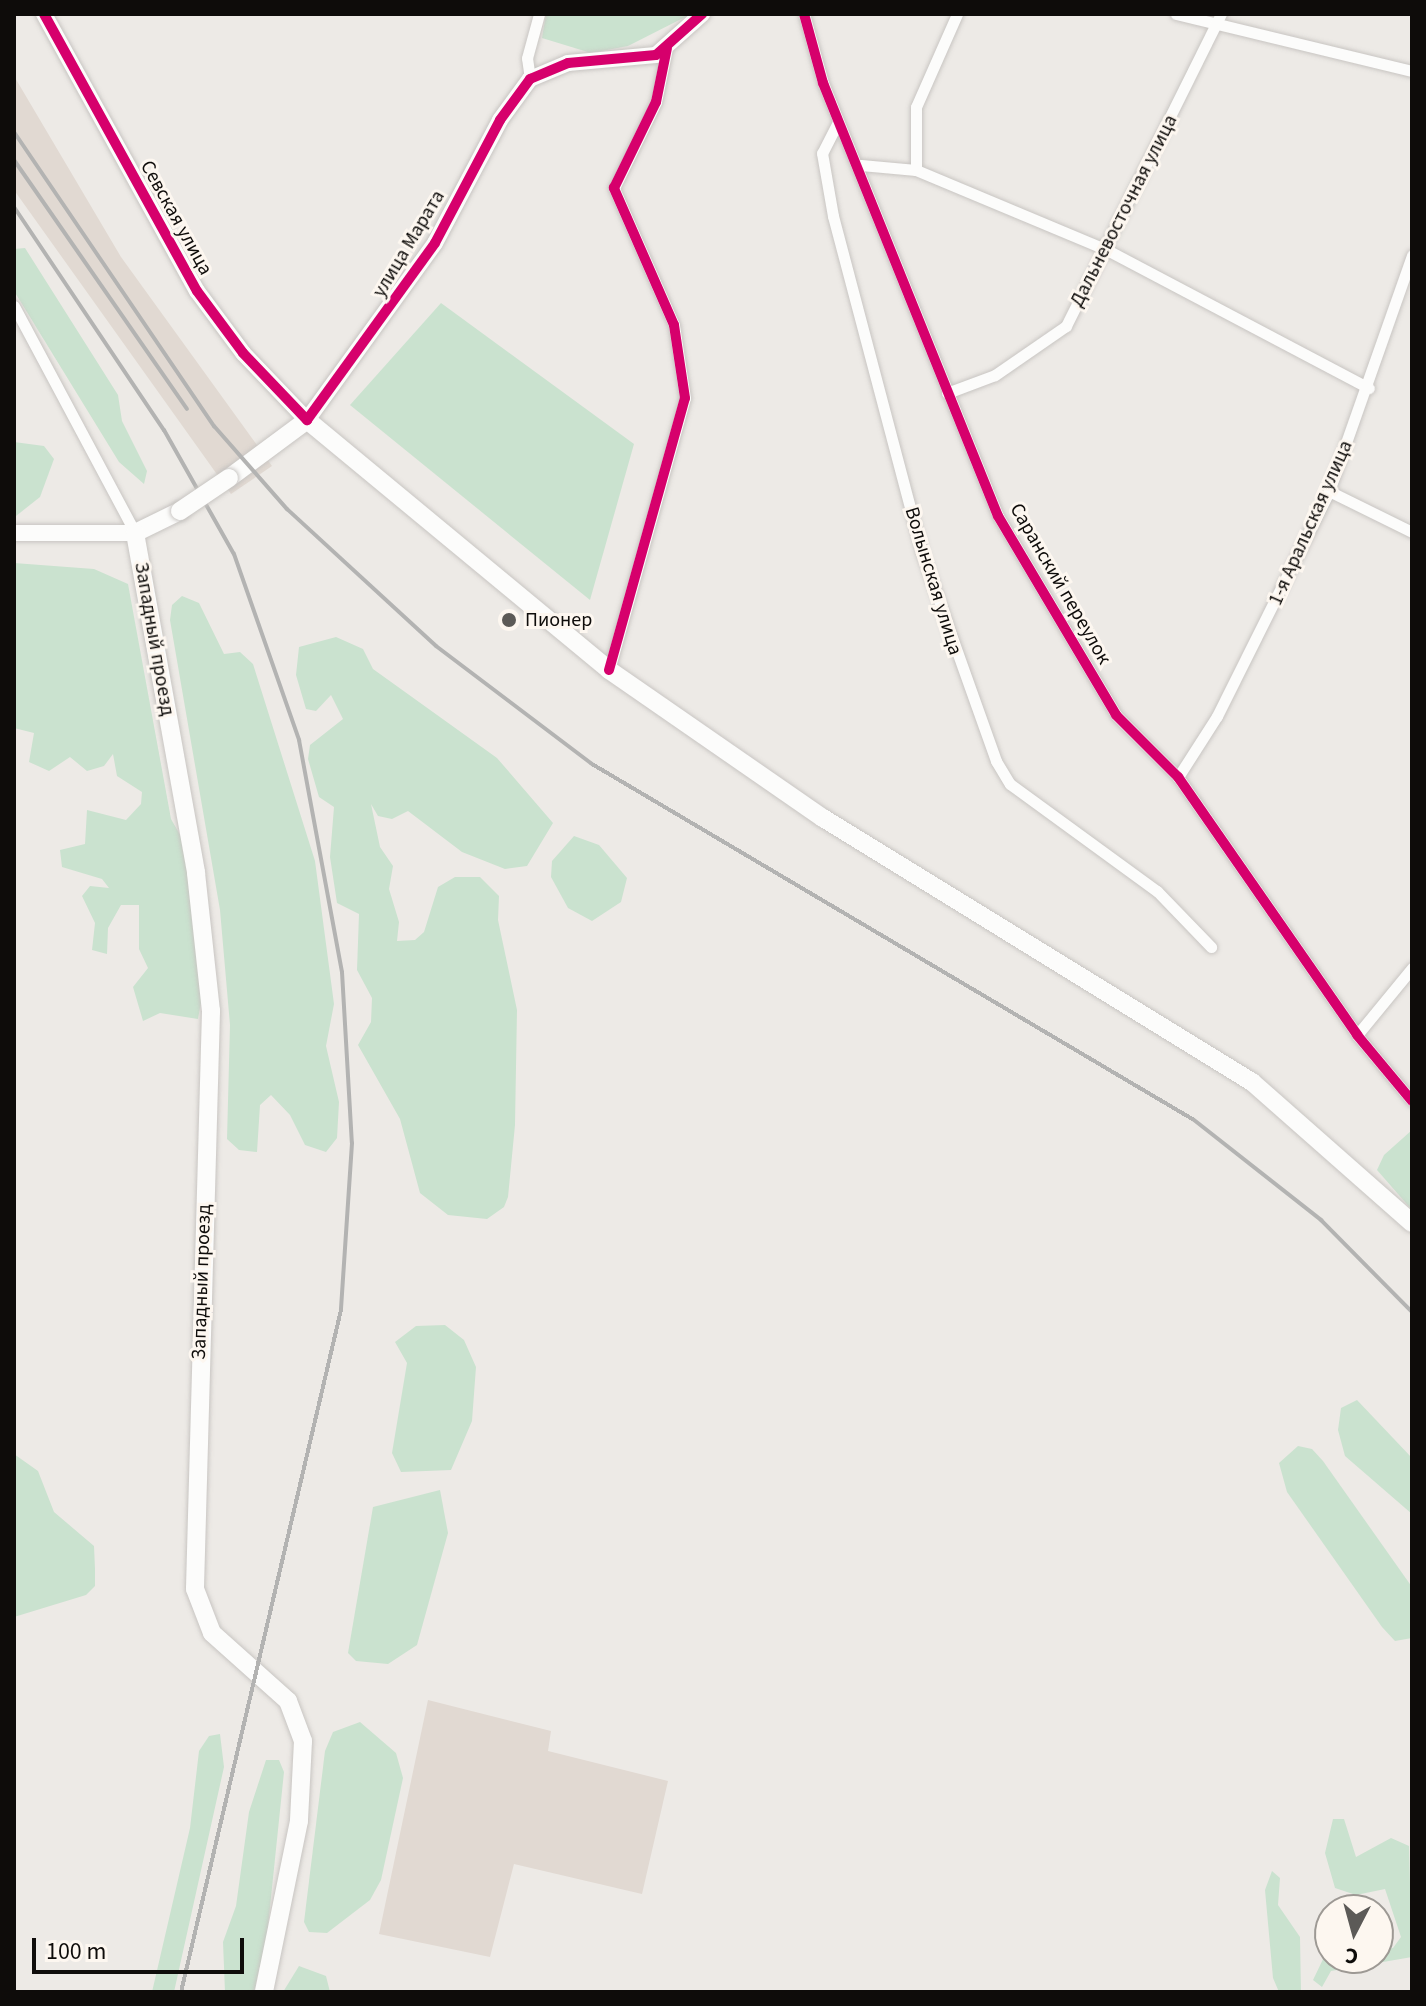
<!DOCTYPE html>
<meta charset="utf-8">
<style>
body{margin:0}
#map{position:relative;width:1426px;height:2006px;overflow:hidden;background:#edeae6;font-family:"Source Sans 3",sans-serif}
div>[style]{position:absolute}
.built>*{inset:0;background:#e1d9d2}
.green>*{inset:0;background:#cae2cf}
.roads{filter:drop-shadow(0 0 2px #c8c5c2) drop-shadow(0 0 2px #c8c5c2)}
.street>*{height:11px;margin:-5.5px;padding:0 5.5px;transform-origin:5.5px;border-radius:5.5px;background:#fcfcfb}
.secondary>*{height:16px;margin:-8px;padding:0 8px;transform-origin:8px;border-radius:8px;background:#fcfcfb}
.primary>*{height:18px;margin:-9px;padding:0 9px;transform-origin:9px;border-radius:9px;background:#fcfcfb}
.rail>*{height:4px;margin:-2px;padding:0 2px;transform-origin:2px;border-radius:2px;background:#b3b3b2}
.bridges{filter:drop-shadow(0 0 2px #c8c5c2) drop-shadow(0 0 2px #c8c5c2)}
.primary-bridge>*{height:18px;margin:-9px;padding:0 9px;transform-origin:9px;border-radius:9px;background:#fcfcfb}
.cycleway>*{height:10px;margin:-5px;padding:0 5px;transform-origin:5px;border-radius:5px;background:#d6006c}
.dots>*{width:22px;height:22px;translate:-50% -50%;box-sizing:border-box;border:4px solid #fdf7f0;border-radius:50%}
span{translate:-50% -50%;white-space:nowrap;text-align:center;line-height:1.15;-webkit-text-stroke:6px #fdf7f0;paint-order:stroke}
.street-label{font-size:20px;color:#0e0c0a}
.poi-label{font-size:20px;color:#0e0c0a}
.left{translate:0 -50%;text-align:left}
.frame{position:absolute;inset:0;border:16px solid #0e0c0a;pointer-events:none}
.north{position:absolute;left:1314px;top:1894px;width:80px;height:80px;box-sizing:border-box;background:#fdf7f0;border:2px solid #9d9994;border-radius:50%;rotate:186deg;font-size:22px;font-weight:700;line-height:32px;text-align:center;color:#0e0c0a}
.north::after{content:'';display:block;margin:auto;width:28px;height:36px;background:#5c5a57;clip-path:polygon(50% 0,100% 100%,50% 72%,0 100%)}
.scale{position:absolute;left:32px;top:1938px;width:212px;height:36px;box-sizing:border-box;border:4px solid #0e0c0a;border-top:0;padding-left:10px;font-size:24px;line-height:28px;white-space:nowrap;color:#0e0c0a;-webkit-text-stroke:6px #fdf7f0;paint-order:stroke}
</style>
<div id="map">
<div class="built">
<i style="clip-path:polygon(14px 76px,121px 257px,272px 466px,231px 494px,14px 190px)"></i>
<i style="clip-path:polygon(428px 1700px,551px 1731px,548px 1751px,668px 1781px,642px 1894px,514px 1864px,490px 1957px,379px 1934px)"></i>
</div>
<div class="green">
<i style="clip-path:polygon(546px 14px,691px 14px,628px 46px,591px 53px,542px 38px)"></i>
<i style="clip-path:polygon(25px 248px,118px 395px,122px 421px,147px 471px,144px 484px,119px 462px,14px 291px,14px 249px)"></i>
<i style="clip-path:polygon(441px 303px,634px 444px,590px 600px,350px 405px)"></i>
<i style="clip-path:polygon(14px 442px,44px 446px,54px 459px,40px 497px,16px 516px)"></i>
<i style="clip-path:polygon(14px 563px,94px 569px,128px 584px,171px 819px,183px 840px,203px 991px,198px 1019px,160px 1013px,143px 1021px,133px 987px,148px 968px,139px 949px,139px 905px,121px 905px,108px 928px,107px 954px,92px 950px,95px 923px,82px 896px,90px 886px,109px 888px,102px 879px,62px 867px,60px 850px,85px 844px,87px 810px,126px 820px,141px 804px,142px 792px,117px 776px,113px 754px,104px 766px,87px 771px,70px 757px,49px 771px,29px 762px,34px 733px,14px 728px)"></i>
<i style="clip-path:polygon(182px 596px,199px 603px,224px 654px,240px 652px,253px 664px,315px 861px,334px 1004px,326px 1046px,339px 1102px,337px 1138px,326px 1152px,305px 1145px,290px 1115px,271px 1095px,260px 1105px,257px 1152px,239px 1150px,227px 1139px,230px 1025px,220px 910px,170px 620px,172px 605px)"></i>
<i style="clip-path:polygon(336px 637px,363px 649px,373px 669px,497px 758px,553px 823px,527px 866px,505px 869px,462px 852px,408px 811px,392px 819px,378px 816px,371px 804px,380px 847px,393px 866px,389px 889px,399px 922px,397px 941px,415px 940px,424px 932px,438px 887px,455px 877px,480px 877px,499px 896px,498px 920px,517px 1010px,515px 1125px,508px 1197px,504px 1207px,487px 1219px,448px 1215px,420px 1193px,400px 1119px,358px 1045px,371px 1022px,372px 998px,357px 970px,359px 914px,337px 903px,330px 857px,334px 807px,319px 797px,308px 759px,310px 745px,343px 719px,331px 695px,316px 711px,306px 709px,296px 675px,299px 647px)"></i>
<i style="clip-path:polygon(574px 836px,599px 845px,627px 878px,621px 902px,592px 921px,568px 908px,551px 877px,552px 861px)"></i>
<i style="clip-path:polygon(1412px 1130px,1412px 1210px,1377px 1170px,1384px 1155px)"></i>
<i style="clip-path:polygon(445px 1325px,464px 1340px,476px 1367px,472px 1421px,451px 1470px,401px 1472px,392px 1453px,407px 1363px,395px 1342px,416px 1326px)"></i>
<i style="clip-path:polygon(1357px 1400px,1412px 1458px,1412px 1514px,1345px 1456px,1338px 1430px,1341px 1408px)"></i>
<i style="clip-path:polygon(1298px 1446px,1312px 1449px,1323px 1461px,1412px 1587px,1412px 1638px,1395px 1641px,1382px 1627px,1287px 1492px,1279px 1463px)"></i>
<i style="clip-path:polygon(14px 1454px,38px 1471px,54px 1512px,94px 1546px,95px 1569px,95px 1586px,86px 1595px,14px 1617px)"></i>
<i style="clip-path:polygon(440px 1490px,448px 1533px,417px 1645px,388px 1664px,356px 1661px,348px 1653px,373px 1507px)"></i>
<i style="clip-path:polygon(360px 1722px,396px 1753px,403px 1778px,381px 1880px,370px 1900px,327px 1933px,309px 1932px,304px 1922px,325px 1751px,333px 1732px)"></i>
<i style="clip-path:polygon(220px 1734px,224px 1767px,174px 1992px,152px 1992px,190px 1828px,199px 1751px,209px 1736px)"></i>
<i style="clip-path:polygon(266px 1760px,279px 1760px,284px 1772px,267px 1936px,254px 1992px,225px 1992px,223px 1942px,236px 1906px,249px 1812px)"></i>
<i style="clip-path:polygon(1333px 1819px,1344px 1819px,1356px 1857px,1391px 1838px,1409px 1846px,1412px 1957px,1331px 1971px,1322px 1987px,1313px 1980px,1326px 1953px,1378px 1958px,1378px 1950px,1393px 1948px,1401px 1937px,1385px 1889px,1356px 1895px,1335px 1888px,1325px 1853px)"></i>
<i style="clip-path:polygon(1272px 1871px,1280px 1878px,1278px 1905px,1300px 1937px,1301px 1992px,1279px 1992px,1273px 1978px,1265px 1890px)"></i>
<i style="clip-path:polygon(299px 1966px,326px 1976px,330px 1992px,283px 1992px)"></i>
</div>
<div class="roads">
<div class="street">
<i style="left:804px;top:14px;width:72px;rotate:74.6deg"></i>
<i style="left:823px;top:83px;width:467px;rotate:68deg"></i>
<i style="left:998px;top:516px;width:231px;rotate:59.3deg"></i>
<i style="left:1116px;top:715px;width:88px;rotate:45deg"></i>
<i style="left:1178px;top:777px;width:314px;rotate:55.2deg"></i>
<i style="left:1357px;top:1035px;width:86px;rotate:50.2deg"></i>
<i style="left:1176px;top:14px;width:243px;rotate:13.6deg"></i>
<i style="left:530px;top:79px;width:21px;rotate:-98deg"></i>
<i style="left:527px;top:58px;width:46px;rotate:-74.7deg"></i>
<i style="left:838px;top:122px;width:35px;rotate:117deg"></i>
<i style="left:822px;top:153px;width:64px;rotate:80.1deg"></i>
<i style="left:833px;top:216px;width:349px;rotate:75.2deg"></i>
<i style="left:922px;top:553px;width:221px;rotate:70.4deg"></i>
<i style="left:996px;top:761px;width:27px;rotate:59deg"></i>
<i style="left:1010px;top:784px;width:182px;rotate:36.1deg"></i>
<i style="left:1157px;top:891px;width:78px;rotate:46deg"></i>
<i style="left:861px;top:165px;width:55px;rotate:5.2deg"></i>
<i style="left:916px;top:170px;width:207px;rotate:22.7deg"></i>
<i style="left:1107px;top:250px;width:296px;rotate:27.8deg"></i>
<i style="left:916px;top:170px;width:63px;rotate:-90deg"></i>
<i style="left:916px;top:107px;width:102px;rotate:-66.2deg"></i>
<i style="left:14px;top:306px;width:257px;rotate:61.9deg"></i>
<i style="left:947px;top:393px;width:51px;rotate:-20.6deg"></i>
<i style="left:995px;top:375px;width:86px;rotate:-34.6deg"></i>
<i style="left:1066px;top:326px;width:348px;rotate:-63.6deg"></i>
<i style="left:1329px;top:491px;width:93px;rotate:26.3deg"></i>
<i style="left:609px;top:670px;width:282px;rotate:-74.4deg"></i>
<i style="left:685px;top:398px;width:74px;rotate:-98.6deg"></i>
<i style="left:674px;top:325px;width:150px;rotate:-113.7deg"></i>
<i style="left:614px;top:188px;width:96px;rotate:-64deg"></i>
<i style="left:656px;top:102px;width:55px;rotate:-78.5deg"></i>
<i style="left:1178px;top:777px;width:72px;rotate:-57.4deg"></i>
<i style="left:1217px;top:716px;width:251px;rotate:-63.5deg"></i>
<i style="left:1329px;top:491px;width:250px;rotate:-70.6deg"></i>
<i style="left:1357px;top:1035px;width:87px;rotate:-50.6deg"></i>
</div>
<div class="secondary">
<i style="left:44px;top:14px;width:316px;rotate:61.1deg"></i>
<i style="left:197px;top:291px;width:77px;rotate:53.4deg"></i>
<i style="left:243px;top:353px;width:93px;rotate:46.3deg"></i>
<i style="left:307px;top:420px;width:218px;rotate:-54.1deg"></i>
<i style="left:435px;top:243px;width:139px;rotate:-62.1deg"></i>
<i style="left:500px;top:120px;width:51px;rotate:-53.8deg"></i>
<i style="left:530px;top:79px;width:41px;rotate:-22.8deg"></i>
<i style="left:568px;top:63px;width:88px;rotate:-5.2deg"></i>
<i style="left:656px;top:55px;width:62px;rotate:-41.7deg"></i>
<i style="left:14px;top:533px;width:121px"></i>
</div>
<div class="primary">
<i style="left:229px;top:478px;width:97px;rotate:-36.6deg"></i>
<i style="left:307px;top:420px;width:392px;rotate:39.6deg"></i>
<i style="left:609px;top:670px;width:260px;rotate:34.7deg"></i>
<i style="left:823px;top:818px;width:504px;rotate:31.61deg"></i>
<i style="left:1252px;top:1082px;width:213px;rotate:41.4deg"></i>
<i style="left:180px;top:511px;width:50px;rotate:153.9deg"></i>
<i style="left:135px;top:533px;width:345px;rotate:79.8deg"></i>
<i style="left:196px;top:873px;width:139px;rotate:83.8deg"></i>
<i style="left:211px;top:1011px;width:578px;rotate:91.59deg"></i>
<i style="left:195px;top:1589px;width:47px;rotate:68.9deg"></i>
<i style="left:212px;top:1633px;width:102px;rotate:41.8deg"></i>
<i style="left:288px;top:1701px;width:43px;rotate:69.4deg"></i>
<i style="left:303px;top:1741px;width:80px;rotate:92.9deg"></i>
<i style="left:299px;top:1821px;width:175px;rotate:101.6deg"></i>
</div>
</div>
<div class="rail">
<i style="left:14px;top:132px;width:356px;rotate:55.8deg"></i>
<i style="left:214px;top:426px;width:111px;rotate:48.7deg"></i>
<i style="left:287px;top:509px;width:202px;rotate:42.6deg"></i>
<i style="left:436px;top:646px;width:196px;rotate:37.1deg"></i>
<i style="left:592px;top:764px;width:699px;rotate:30.6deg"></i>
<i style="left:1194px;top:1120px;width:162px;rotate:38.2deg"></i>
<i style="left:1321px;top:1220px;width:129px;rotate:45.3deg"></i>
<i style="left:14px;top:160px;width:303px;rotate:55.2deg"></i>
<i style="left:14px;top:207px;width:269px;rotate:56.1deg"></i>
<i style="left:164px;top:430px;width:142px;rotate:60.6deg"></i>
<i style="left:234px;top:554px;width:197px;rotate:70.7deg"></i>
<i style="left:299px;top:740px;width:236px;rotate:79.5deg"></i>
<i style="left:342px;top:972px;width:171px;rotate:86.7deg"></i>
<i style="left:352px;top:1143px;width:167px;rotate:93.8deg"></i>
<i style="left:341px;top:1310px;width:701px;rotate:103.2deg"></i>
</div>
<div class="bridges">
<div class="primary-bridge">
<i style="left:180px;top:511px;width:59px;rotate:-34deg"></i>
</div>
</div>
<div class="cycleway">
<i style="left:44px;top:14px;width:316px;rotate:61.1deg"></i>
<i style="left:197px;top:291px;width:77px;rotate:53.4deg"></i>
<i style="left:243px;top:353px;width:93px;rotate:46.3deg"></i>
<i style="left:307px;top:420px;width:218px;rotate:-54.1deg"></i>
<i style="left:435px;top:243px;width:139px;rotate:-62.1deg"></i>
<i style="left:500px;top:120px;width:51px;rotate:-53.8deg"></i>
<i style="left:530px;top:79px;width:41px;rotate:-22.8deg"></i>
<i style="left:568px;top:63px;width:88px;rotate:-5.2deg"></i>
<i style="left:656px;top:55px;width:62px;rotate:-41.7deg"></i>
<i style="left:804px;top:14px;width:72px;rotate:74.6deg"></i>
<i style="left:823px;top:83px;width:467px;rotate:68deg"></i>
<i style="left:998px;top:516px;width:231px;rotate:59.3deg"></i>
<i style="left:1116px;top:715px;width:88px;rotate:45deg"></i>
<i style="left:1178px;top:777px;width:314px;rotate:55.2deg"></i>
<i style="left:1357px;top:1035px;width:86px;rotate:50.2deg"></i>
<i style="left:609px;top:670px;width:282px;rotate:-74.4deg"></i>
<i style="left:685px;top:398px;width:74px;rotate:-98.6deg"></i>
<i style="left:674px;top:325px;width:150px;rotate:-113.7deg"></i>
<i style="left:614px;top:188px;width:96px;rotate:-64deg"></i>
<i style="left:656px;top:102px;width:55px;rotate:-78.5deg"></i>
</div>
<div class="dots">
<i style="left:509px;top:620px;background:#5c5a57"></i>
</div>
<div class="street-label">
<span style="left:1124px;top:211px;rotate:-63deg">Дальневосточная улица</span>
<span style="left:176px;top:218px;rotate:61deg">Севская улица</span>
<span style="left:409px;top:244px;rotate:-59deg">улица Марата</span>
<span style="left:1311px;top:523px;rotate:-66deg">1-я Аральская улица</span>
<span style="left:933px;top:581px;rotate:73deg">Волынская улица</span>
<span style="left:1060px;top:584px;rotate:60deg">Саранский переулок</span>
<span style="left:154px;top:639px;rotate:80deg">Западный проезд</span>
<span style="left:202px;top:1282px;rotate:-88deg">Западный проезд</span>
</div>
<div class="poi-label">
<span class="left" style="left:525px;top:620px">Пионер</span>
</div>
<div class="frame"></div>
<div class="north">С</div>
<div class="scale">100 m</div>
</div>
